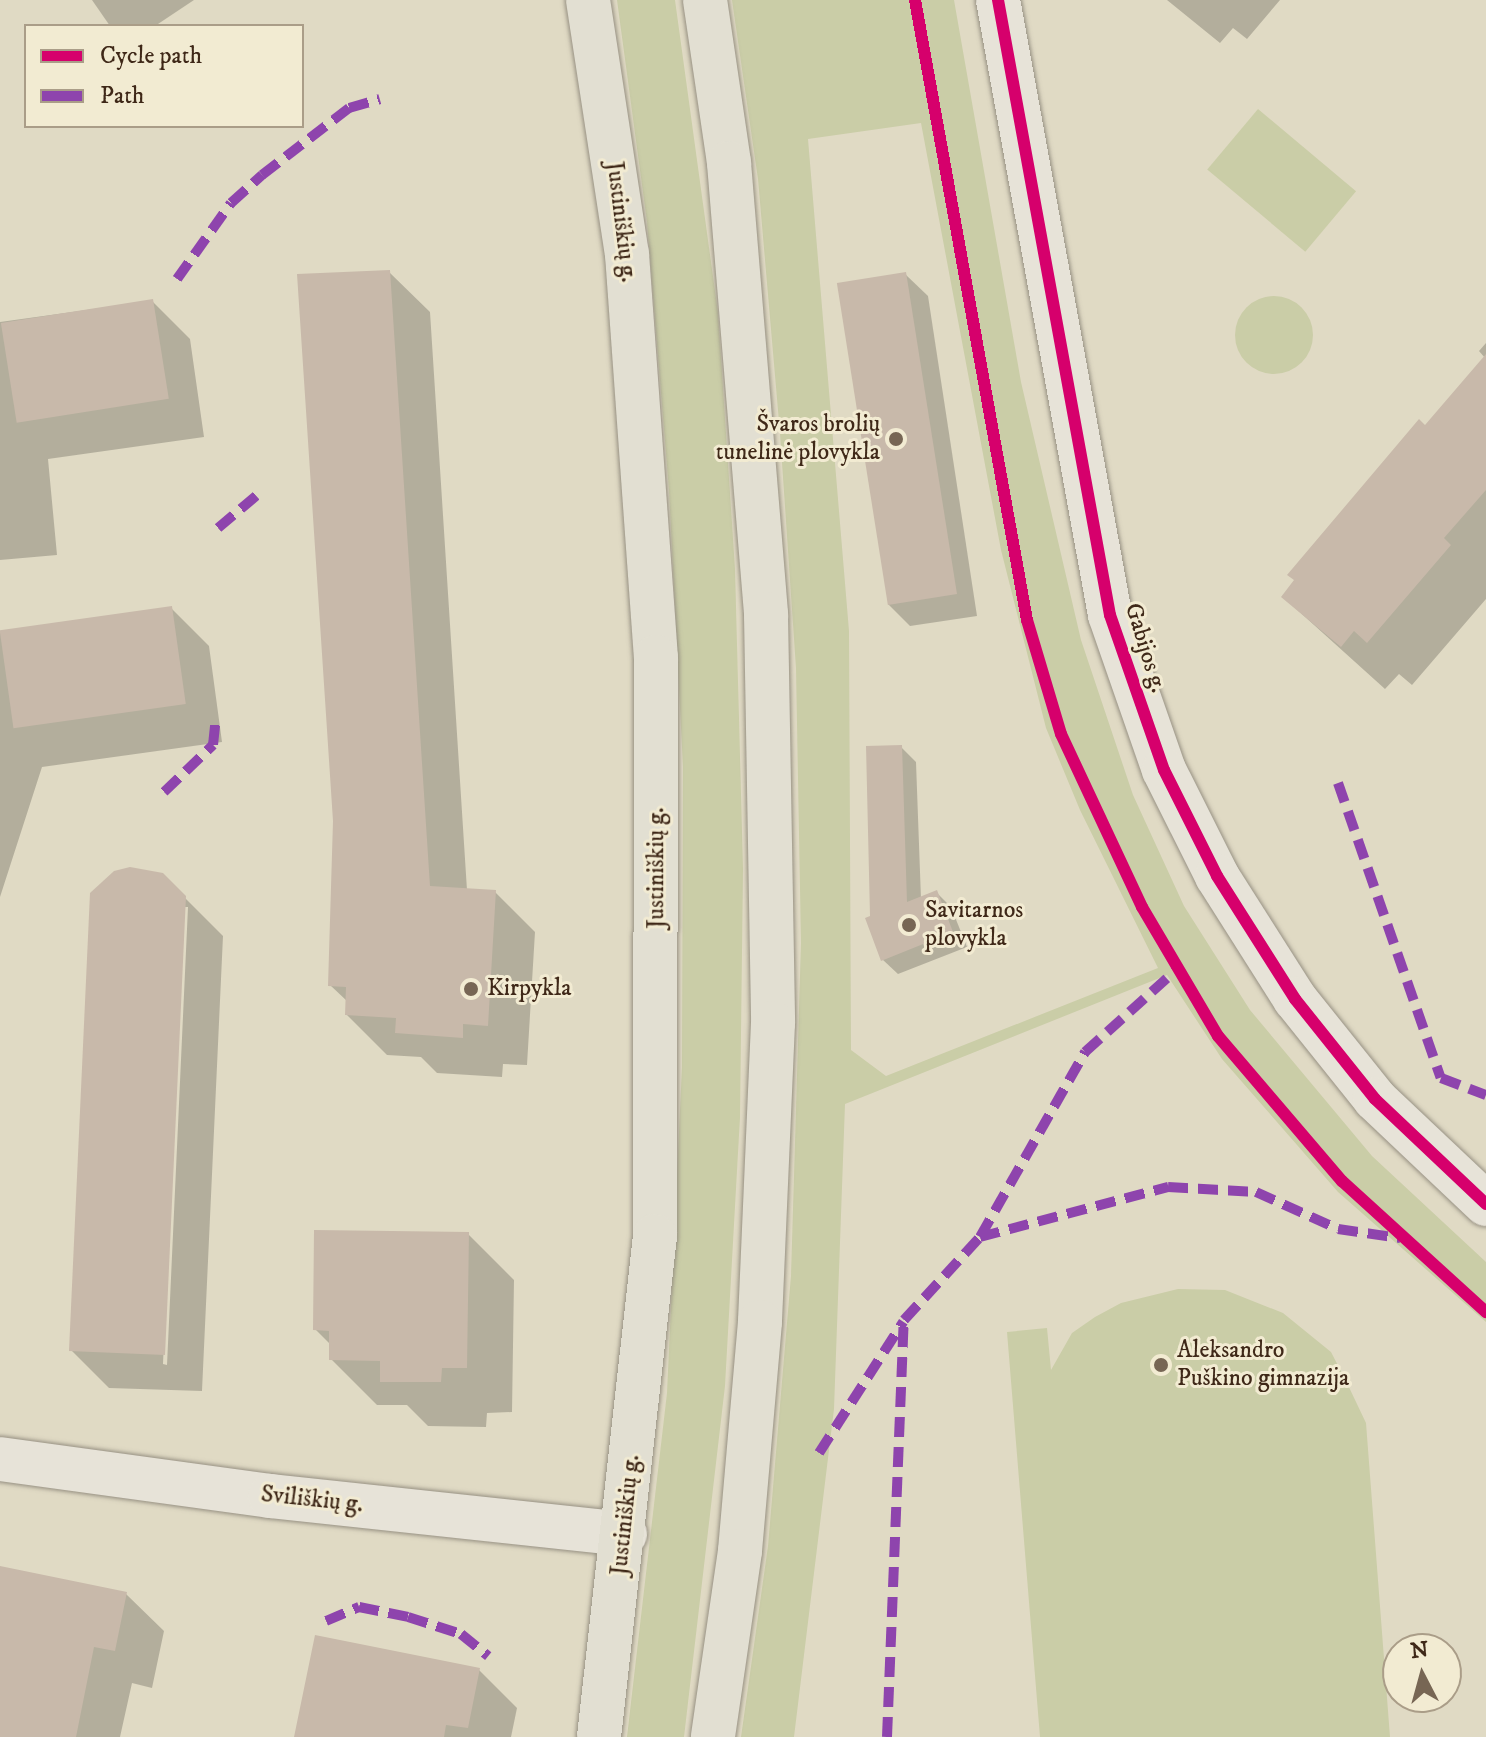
<!DOCTYPE html>
<meta charset="utf-8">
<style>
body{margin:0}
#map{position:relative;width:1486px;height:1737px;overflow:hidden;background:#e0dac4;font-family:"IM FELL DW Pica",serif}
div>[style]{position:absolute}
.green>*{inset:0;background:#cacda7;transform-origin:0 0}
.round{border-radius:50%}
.shadow>*{inset:0;background:#0003}
.building>*{inset:0;background:#c8b9aa;transform-origin:0 0}
.roads{filter:drop-shadow(0 0 2px #979183) drop-shadow(0 0 2px #979183)}
.minor>*{height:44px;margin:-22px;padding:0 22px;transform-origin:22px;border-radius:22px;background:#e7e3d8}
.major>*{height:44px;margin:-22px;padding:0 22px;transform-origin:22px;border-radius:22px;background:#e2dfd2}
.quiet>*{height:10px;margin-top:-5px;transform-origin:0;background:repeating-linear-gradient(90deg,#8e44ad 0 20px,transparent 0 30px)}
.cycleway>*{height:12px;margin:-6px;padding:0 6px;transform-origin:6px;border-radius:6px;background:#d6006c}
.dots>*{width:22px;height:22px;translate:-50% -50%;box-sizing:border-box;border:4px solid #f2ebd2;border-radius:50%}
span{translate:-50% -50%;white-space:nowrap;text-align:center;line-height:1.15;-webkit-text-stroke:6px #f2ebd2;paint-order:stroke}
.street-label{font-size:24px;color:#3f2818}
.poi-label{font-size:24px;color:#3f2818}
.right{translate:-100% -50%;text-align:right}
.left{translate:0 -50%;text-align:left}
.legend{position:absolute;left:24px;top:24px;width:280px;height:104px;box-sizing:border-box;background:#f2ebd2;border:2px solid #aa9d88;margin:0;padding:10px 14px;list-style:none;font-size:24px;color:#3f2818}
.legend li{display:flex;align-items:center;gap:16px;height:40px}
.legend b{width:40px;border:2px solid #aa9d88}
.north{position:absolute;left:1382px;top:1633px;width:80px;height:80px;box-sizing:border-box;background:#f2ebd2;border:2px solid #aa9d88;border-radius:50%;rotate:354deg;font-size:22px;font-weight:700;line-height:32px;text-align:center;color:#3f2818}
.north::after{content:'';display:block;margin:auto;width:28px;height:36px;background:#776654;clip-path:polygon(50% 0,100% 100%,50% 72%,0 100%)}
</style>
<div id="map">
<div class="green">
<i style="clip-path:polygon(617px 0,675px 0,718px 313px,735px 569px,743px 869px,740px 1117px,725px 1386px,684px 1737px,627px 1737px,667px 1393px,682px 1067px,683px 767px,669px 490px,647px 222px)"></i>
<i style="clip-path:polygon(evenodd,732px 0,954px 0,1021px 382px,1081px 640px,1133px 795px,1184px 906px,1250px 1010px,1372px 1156px,1486px 1262px,1486px 1322px,1338px 1192px,1222px 1059px,1167px 975px,845px 1104px,834px 1409px,794px 1737px,741px 1737px,768px 1546px,791px 1276px,801px 943px,796px 668px,780px 433px,758px 179px,732px 0,921px 123px,1001px 550px,1046px 728px,1080px 810px,1158px 968px,886px 1076px,851px 1050px,849px 631px,808px 139px,921px 123px)"></i>
<i style="left:1258px;top:109px;width:128px;height:79px;rotate:40deg"></i>
<i class="round" style="left:1235px;top:296px;width:78px;height:78px"></i>
<i style="clip-path:polygon(1178px 1289px,1225px 1290px,1283px 1313px,1331px 1352px,1347px 1383px,1366px 1423px,1390px 1737px,1040px 1737px,1007px 1332px,1047px 1328px,1051px 1370px,1072px 1333px,1095px 1317px,1121px 1303px)"></i>
</div>
<div class="shadow">
<i style="clip-path:polygon(92px 0,194px 0,155px 26px,110px 26px)"></i>
<i style="clip-path:polygon(1167px 0,1280px 0,1247px 39px,1233px 28px,1220px 43px)"></i>
<i style="clip-path:polygon(389px 272px,430px 312px,467px 890px,495px 892px,535px 932px,527px 1065px,503px 1064px,502px 1077px,437px 1073px,421px 1057px,387px 1055px,347px 1015px,348px 1002px,330px 985px)"></i>
<i style="clip-path:polygon(905px 274px,928px 296px,977px 616px,910px 626px,888px 604px)"></i>
<i style="clip-path:polygon(152px 301px,190px 339px,204px 437px,48px 459px,57px 555px,0 560px,0 322px)"></i>
<i style="clip-path:polygon(1486px 343px,1486px 599px,1412px 685px,1399px 674px,1385px 689px,1283px 597px,1485px 358px,1479px 351px)"></i>
<i style="clip-path:polygon(171px 608px,209px 646px,222px 742px,42px 767px,0 897px,0 633px)"></i>
<i style="clip-path:polygon(901px 747px,916px 762px,921px 899px,936px 892px,951px 907px,967px 947px,898px 974px,883px 960px,872px 918px)"></i>
<i style="clip-path:polygon(evenodd,162px 875px,223px 936px,202px 1391px,109px 1388px,71px 1350px,162px 875px,184px 907px,188px 907px,167px 1365px,163px 1364px,184px 907px)"></i>
<i style="clip-path:polygon(468px 1234px,514px 1280px,512px 1412px,487px 1413px,486px 1427px,428px 1426px,407px 1405px,377px 1405px,331px 1359px,331px 1345px,315px 1329px)"></i>
<i style="clip-path:polygon(0 1568px,126px 1594px,164px 1631px,152px 1688px,132px 1683px,120px 1737px,0 1737px)"></i>
<i style="clip-path:polygon(479px 1670px,517px 1708px,511px 1737px,296px 1737px)"></i>
</div>
<div class="building">
<i style="clip-path:polygon(390px 270px,430px 886px,496px 890px,488px 1026px,463px 1024px,463px 1038px,395px 1033px,396px 1018px,345px 1015px,346px 987px,328px 986px,333px 821px,297px 274px)"></i>
<i style="left:906px;top:272px;width:326px;height:70px;rotate:81deg"></i>
<i style="left:153px;top:299px;width:101px;height:154px;rotate:81deg"></i>
<i style="clip-path:polygon(1486px 354px,1486px 490px,1444px 538px,1451px 545px,1367px 643px,1354px 631px,1341px 647px,1281px 597px,1294px 580px,1287px 575px,1419px 419px,1425px 425px)"></i>
<i style="left:172px;top:606px;width:99px;height:174px;rotate:82deg"></i>
<i style="clip-path:polygon(902px 745px,907px 902px,937px 890px,953px 932px,881px 961px,865px 918px,870px 916px,866px 746px)"></i>
<i style="clip-path:polygon(130px 867px,163px 873px,186px 896px,165px 1355px,69px 1351px,90px 893px,114px 871px)"></i>
<i style="clip-path:polygon(314px 1230px,469px 1232px,467px 1368px,442px 1368px,441px 1382px,380px 1382px,380px 1361px,329px 1360px,329px 1331px,313px 1330px)"></i>
<i style="clip-path:polygon(0 1566px,127px 1592px,115px 1651px,94px 1647px,76px 1737px,0 1737px)"></i>
<i style="clip-path:polygon(315px 1635px,480px 1668px,468px 1728px,446px 1725px,444px 1737px,294px 1737px)"></i>
</div>
<div class="roads">
<div class="minor">
<i style="left:998px;top:0;width:625px;rotate:79.68deg"></i>
<i style="left:1110px;top:615px;width:164px;rotate:70.8deg"></i>
<i style="left:1164px;top:770px;width:119px;rotate:63.4deg"></i>
<i style="left:1217px;top:876px;width:146px;rotate:57.6deg"></i>
<i style="left:1295px;top:999px;width:128px;rotate:51.3deg"></i>
<i style="left:1375px;top:1099px;width:153px;rotate:43.4deg"></i>
<i style="left:0;top:1459px;width:273px;rotate:7.8deg"></i>
<i style="left:270px;top:1496px;width:357px;rotate:6.1deg"></i>
</div>
<div class="major">
<i style="left:588px;top:0;width:257px;rotate:81.3deg"></i>
<i style="left:627px;top:254px;width:404px;rotate:85.9deg"></i>
<i style="left:656px;top:657px;width:579px;rotate:90.1deg"></i>
<i style="left:655px;top:1236px;width:504px;rotate:96.38deg"></i>
<i style="left:705px;top:0;width:165px;rotate:81.6deg"></i>
<i style="left:729px;top:163px;width:453px;rotate:85.3deg"></i>
<i style="left:766px;top:614px;width:409px;rotate:89deg"></i>
<i style="left:773px;top:1023px;width:299px;rotate:92.5deg"></i>
<i style="left:760px;top:1322px;width:230px;rotate:95deg"></i>
<i style="left:740px;top:1551px;width:188px;rotate:98.3deg"></i>
</div>
</div>
<div class="quiet">
<i style="left:177px;top:279px;width:93px;rotate:-54.6deg"></i>
<i style="left:231px;top:203px;width:42px;rotate:-42.1deg"></i>
<i style="left:262px;top:175px;width:110px;rotate:-37.6deg"></i>
<i style="left:349px;top:108px;width:32px;rotate:-16deg"></i>
<i style="left:218px;top:528px;width:50px;rotate:-40.1deg"></i>
<i style="left:1338px;top:783px;width:312px;rotate:70.8deg"></i>
<i style="left:1441px;top:1078px;width:48px;rotate:20.7deg"></i>
<i style="left:164px;top:792px;width:68px;rotate:-43.8deg"></i>
<i style="left:213px;top:745px;width:28px;rotate:-84deg"></i>
<i style="left:980px;top:1237px;width:213px;rotate:-60.4deg"></i>
<i style="left:1085px;top:1052px;width:122px;rotate:-42deg"></i>
<i style="left:819px;top:1453px;width:156px;rotate:-57.3deg"></i>
<i style="left:326px;top:1621px;width:36px;rotate:-23deg"></i>
<i style="left:359px;top:1607px;width:50px;rotate:11.5deg"></i>
<i style="left:408px;top:1617px;width:56px;rotate:17.8deg"></i>
<i style="left:461px;top:1634px;width:35px;rotate:39deg"></i>
<i style="left:887px;top:1737px;width:417px;rotate:-87.7deg"></i>
<i style="left:904px;top:1320px;width:113px;rotate:-47.5deg"></i>
<i style="left:980px;top:1237px;width:195px;rotate:-14.9deg"></i>
<i style="left:1168px;top:1187px;width:88px;rotate:3.3deg"></i>
<i style="left:1256px;top:1192px;width:90px;rotate:24.3deg"></i>
<i style="left:1338px;top:1229px;width:63px;rotate:8.3deg"></i>
</div>
<div class="cycleway">
<i style="left:915px;top:0;width:630px;rotate:79.76deg"></i>
<i style="left:1027px;top:620px;width:119px;rotate:73.4deg"></i>
<i style="left:1061px;top:734px;width:191px;rotate:64.9deg"></i>
<i style="left:1142px;top:907px;width:150px;rotate:59.5deg"></i>
<i style="left:1218px;top:1036px;width:191px;rotate:49.5deg"></i>
<i style="left:1342px;top:1181px;width:195px;rotate:42.3deg"></i>
<i style="left:998px;top:0;width:625px;rotate:79.68deg"></i>
<i style="left:1110px;top:615px;width:164px;rotate:70.8deg"></i>
<i style="left:1164px;top:770px;width:119px;rotate:63.4deg"></i>
<i style="left:1217px;top:876px;width:146px;rotate:57.6deg"></i>
<i style="left:1295px;top:999px;width:128px;rotate:51.3deg"></i>
<i style="left:1375px;top:1099px;width:153px;rotate:43.4deg"></i>
</div>
<div class="dots">
<i style="left:896px;top:439px;background:#776654"></i>
<i style="left:909px;top:925px;background:#776654"></i>
<i style="left:471px;top:989px;background:#776654"></i>
<i style="left:1161px;top:1365px;background:#776654"></i>
</div>
<div class="street-label">
<span style="left:621px;top:222px;rotate:83deg">Justiniškių g.</span>
<span style="left:1145px;top:648px;rotate:73deg">Gabijos g.</span>
<span style="left:657px;top:868px;rotate:-90deg">Justiniškių g.</span>
<span style="left:312px;top:1500px;rotate:6deg">Sviliškių g.</span>
<span style="left:626px;top:1515px;rotate:-84deg">Justiniškių g.</span>
</div>
<div class="poi-label">
<span class="right" style="left:880px;top:439px">Švaros brolių<br>tunelinė plovykla</span>
<span class="left" style="left:925px;top:925px">Savitarnos<br>plovykla</span>
<span class="left" style="left:487px;top:989px">Kirpykla</span>
<span class="left" style="left:1177px;top:1365px">Aleksandro<br>Puškino gimnazija</span>
</div>
<ul class="legend">
<li><b style="height:10px;background:#d6006c"></b>Cycle path</li>
<li><b style="height:10px;background:#8e44ad"></b>Path</li>
</ul>
<div class="north">N</div>
</div>
